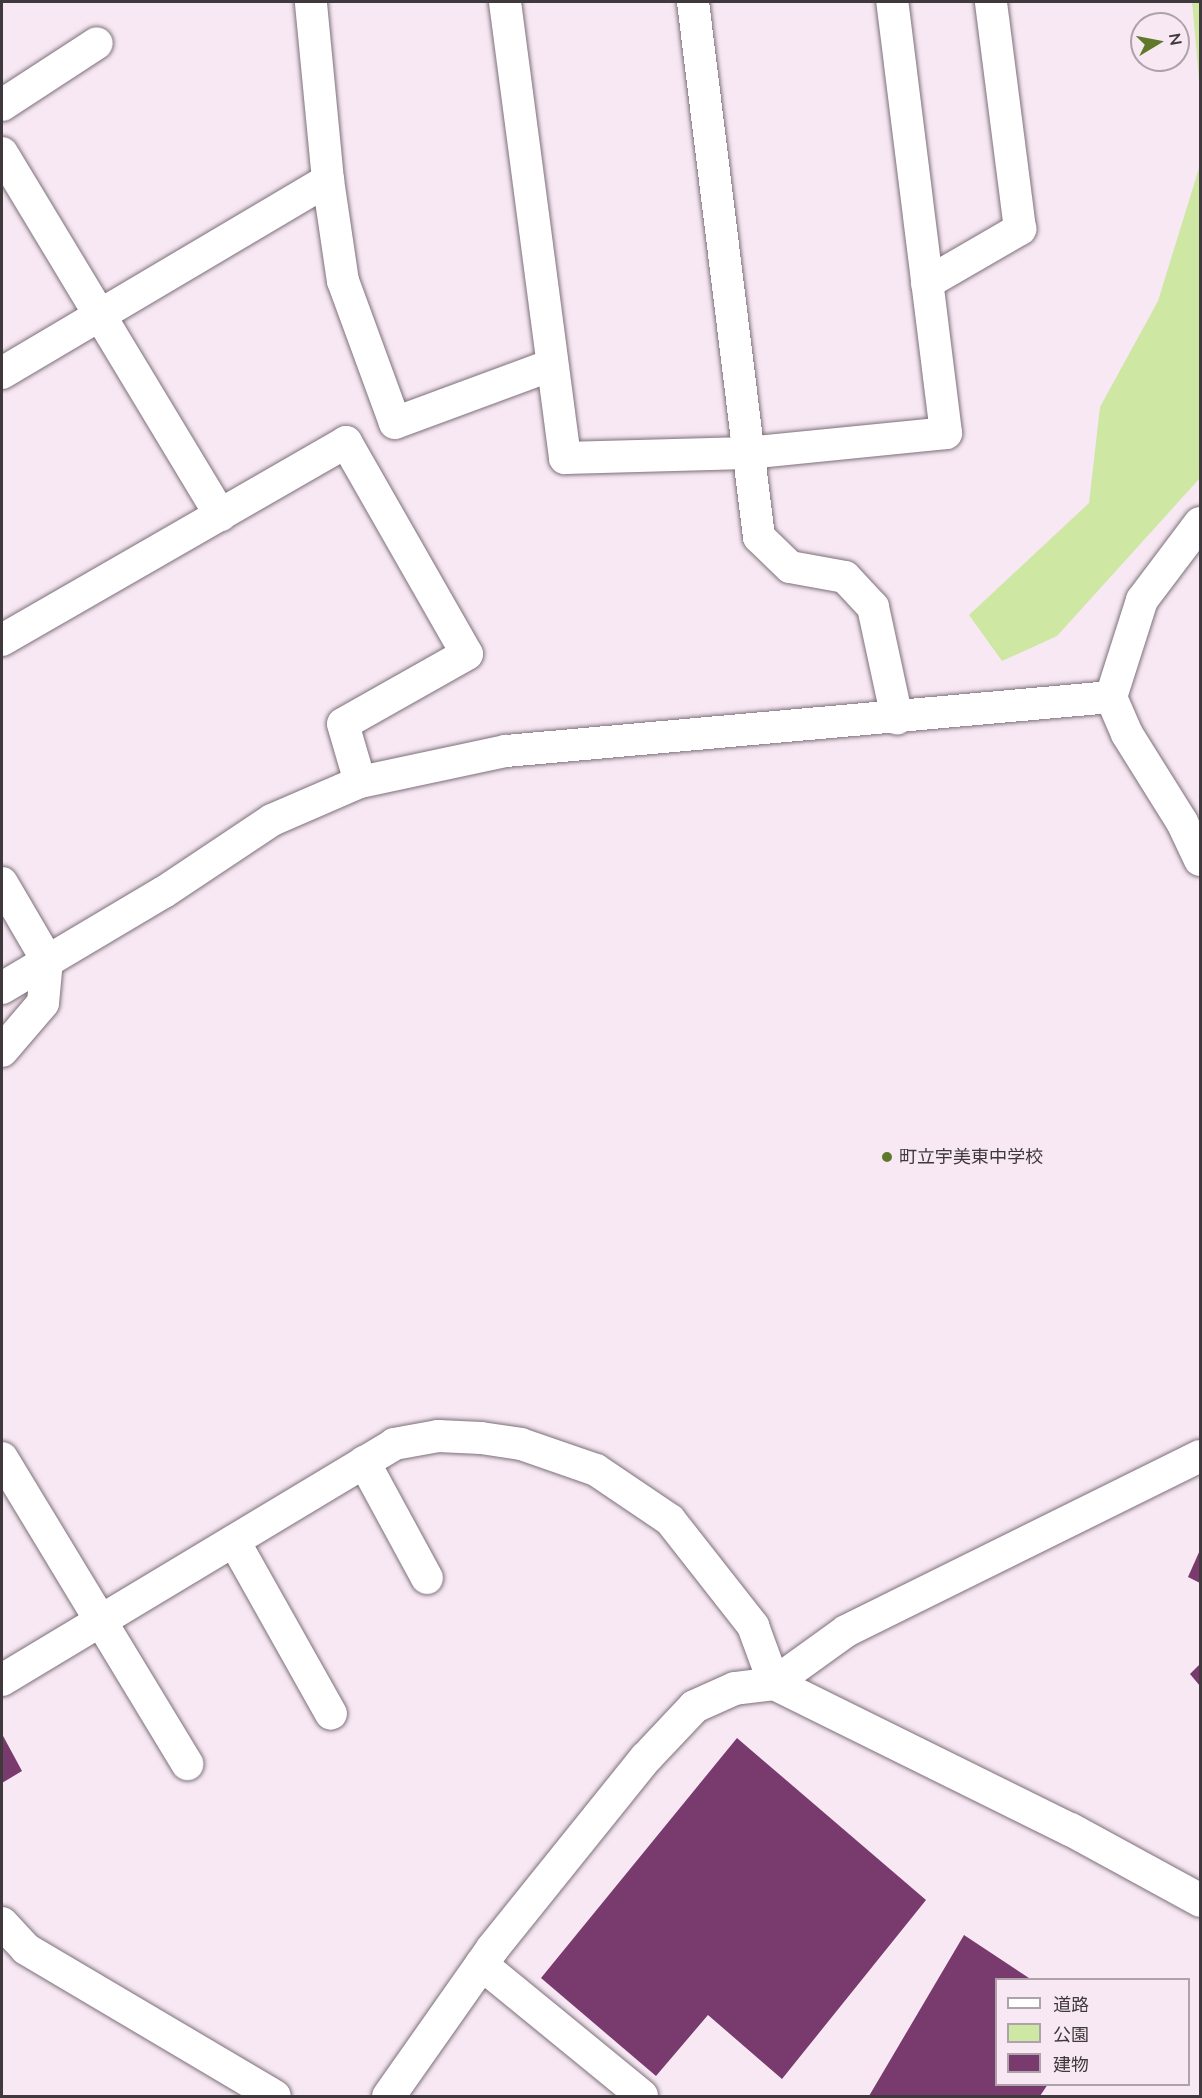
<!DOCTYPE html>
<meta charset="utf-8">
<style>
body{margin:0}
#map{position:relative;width:1202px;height:2098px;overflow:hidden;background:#f7e8f3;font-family:Mulish,"Noto Sans JP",sans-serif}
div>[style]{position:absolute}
.green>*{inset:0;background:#cee7a3}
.building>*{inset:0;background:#793b6e}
.roads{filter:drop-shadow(0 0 2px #7d707a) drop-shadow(0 0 2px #7d707a)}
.minor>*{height:32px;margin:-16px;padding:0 16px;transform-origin:16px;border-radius:16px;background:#fff}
.tertiary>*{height:33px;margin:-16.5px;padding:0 16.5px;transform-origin:16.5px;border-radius:16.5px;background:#fff}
.dots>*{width:16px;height:16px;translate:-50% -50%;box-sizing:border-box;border:3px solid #f7e8f3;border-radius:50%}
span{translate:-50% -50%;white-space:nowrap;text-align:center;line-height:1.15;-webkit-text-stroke:6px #f7e8f3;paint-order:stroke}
.poi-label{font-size:18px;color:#3f393d}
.left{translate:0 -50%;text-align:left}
.frame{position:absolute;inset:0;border:3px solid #3f393d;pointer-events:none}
.legend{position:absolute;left:995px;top:1978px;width:195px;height:108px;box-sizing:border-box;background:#f7e8f3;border:2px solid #ada2aa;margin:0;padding:8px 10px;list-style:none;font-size:18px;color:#3f393d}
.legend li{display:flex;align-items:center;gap:12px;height:30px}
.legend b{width:30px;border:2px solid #ada2aa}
.north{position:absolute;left:1130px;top:12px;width:60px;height:60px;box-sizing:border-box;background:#f7e8f3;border:2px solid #ada2aa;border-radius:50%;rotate:80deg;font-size:16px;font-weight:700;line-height:24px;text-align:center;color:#3f393d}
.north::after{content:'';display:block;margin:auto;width:21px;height:27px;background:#60782a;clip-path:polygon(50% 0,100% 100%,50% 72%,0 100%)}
</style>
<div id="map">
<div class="green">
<i style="clip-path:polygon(1192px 2px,1200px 2px,1200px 93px,1195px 34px)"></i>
<i style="clip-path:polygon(1200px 165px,1200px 478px,1057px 636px,1002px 661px,969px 615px,1089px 503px,1100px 407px,1158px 301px)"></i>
</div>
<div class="building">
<i style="clip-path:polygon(1200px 1550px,1200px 1583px,1188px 1577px)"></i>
<i style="clip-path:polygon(1200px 1664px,1200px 1686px,1190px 1674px)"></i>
<i style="clip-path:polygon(2px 1734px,22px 1771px,2px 1783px)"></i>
<i style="clip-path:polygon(737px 1738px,926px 1900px,782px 2079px,708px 2015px,656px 2076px,541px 1978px)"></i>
<i style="clip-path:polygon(964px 1935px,1032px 1980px,996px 1980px,996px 2084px,1048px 2084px,1040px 2096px,869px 2096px)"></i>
</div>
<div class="roads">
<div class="minor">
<i style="left:505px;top:2px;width:460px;rotate:82.5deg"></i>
<i style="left:565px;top:458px;width:182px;rotate:-1.6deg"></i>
<i style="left:747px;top:453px;width:200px;rotate:-5.7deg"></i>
<i style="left:946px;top:433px;width:434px;rotate:-97.1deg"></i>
<i style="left:693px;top:2px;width:539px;rotate:82.97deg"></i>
<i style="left:759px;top:537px;width:43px;rotate:44.1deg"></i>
<i style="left:790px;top:567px;width:56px;rotate:10.3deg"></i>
<i style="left:845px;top:577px;width:41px;rotate:47deg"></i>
<i style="left:873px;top:607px;width:114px;rotate:77.8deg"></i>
<i style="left:2px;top:105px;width:113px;rotate:-33.1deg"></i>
<i style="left:2px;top:153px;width:423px;rotate:58.9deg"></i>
<i style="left:328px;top:180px;width:102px;rotate:81.6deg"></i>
<i style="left:343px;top:281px;width:151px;rotate:69.9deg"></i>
<i style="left:395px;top:423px;width:167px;rotate:-20.3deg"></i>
<i style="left:927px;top:283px;width:108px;rotate:-30.1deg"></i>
<i style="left:1020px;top:229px;width:229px;rotate:-97.3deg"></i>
<i style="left:2px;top:373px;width:379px;rotate:-30.6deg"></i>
<i style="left:328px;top:180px;width:179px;rotate:-95.5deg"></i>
<i style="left:1200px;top:523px;width:96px;rotate:127deg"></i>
<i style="left:1142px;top:600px;width:102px;rotate:107.7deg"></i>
<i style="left:1111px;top:697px;width:40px;rotate:66.6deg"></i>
<i style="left:1127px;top:734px;width:104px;rotate:58deg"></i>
<i style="left:1182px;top:822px;width:42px;rotate:64.7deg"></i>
<i style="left:2px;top:640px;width:397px;rotate:-29.9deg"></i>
<i style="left:346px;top:442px;width:244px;rotate:60.3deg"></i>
<i style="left:467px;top:654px;width:142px;rotate:150.6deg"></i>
<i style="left:343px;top:724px;width:60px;rotate:73.7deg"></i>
<i style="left:2px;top:883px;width:89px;rotate:59.7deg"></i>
<i style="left:47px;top:960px;width:43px;rotate:95.3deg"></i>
<i style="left:43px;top:1003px;width:63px;rotate:130.5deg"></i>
<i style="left:2px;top:988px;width:188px;rotate:-30.7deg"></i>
<i style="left:164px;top:892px;width:130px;rotate:-33.7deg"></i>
<i style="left:272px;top:820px;width:96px;rotate:-23.4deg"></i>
<i style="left:360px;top:782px;width:149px;rotate:-12deg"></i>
<i style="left:506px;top:751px;width:607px;rotate:-5.1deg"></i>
<i style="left:2px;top:1458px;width:358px;rotate:58.8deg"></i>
<i style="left:364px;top:1462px;width:132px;rotate:61.5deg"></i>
<i style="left:234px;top:1541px;width:198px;rotate:60.7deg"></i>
<i style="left:2px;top:1680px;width:458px;rotate:-31deg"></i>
<i style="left:394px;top:1444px;width:45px;rotate:-10.3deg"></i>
<i style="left:438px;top:1436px;width:43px;rotate:2.7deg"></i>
<i style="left:481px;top:1438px;width:40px;rotate:8.5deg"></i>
<i style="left:521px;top:1444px;width:79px;rotate:19.1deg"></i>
<i style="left:596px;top:1470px;width:89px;rotate:34deg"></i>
<i style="left:670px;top:1520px;width:135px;rotate:51.9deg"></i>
<i style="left:753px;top:1626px;width:61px;rotate:69.8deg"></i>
<i style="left:774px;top:1683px;width:89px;rotate:-35.8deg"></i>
<i style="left:846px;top:1631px;width:395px;rotate:-26.3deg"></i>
<i style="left:2px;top:1923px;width:35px;rotate:47deg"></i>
<i style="left:26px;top:1949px;width:289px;rotate:30.6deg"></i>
<i style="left:481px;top:1964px;width:208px;rotate:39.3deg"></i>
</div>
<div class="tertiary">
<i style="left:388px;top:2096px;width:181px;rotate:-54.9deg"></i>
<i style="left:492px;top:1948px;width:244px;rotate:-51.2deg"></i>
<i style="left:645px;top:1758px;width:71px;rotate:-46.7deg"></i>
<i style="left:694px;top:1706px;width:44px;rotate:-24.2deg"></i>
<i style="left:734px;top:1688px;width:40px;rotate:-7.1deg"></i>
<i style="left:774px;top:1683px;width:330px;rotate:26.3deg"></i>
<i style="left:1070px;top:1829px;width:148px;rotate:28.6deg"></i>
</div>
</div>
<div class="dots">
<i style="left:887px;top:1157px;background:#60782a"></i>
</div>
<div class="poi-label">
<span class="left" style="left:899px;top:1157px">町立宇美東中学校</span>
</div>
<div class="frame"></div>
<ul class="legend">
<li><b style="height:8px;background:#fff"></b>道路</li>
<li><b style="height:16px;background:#cee7a3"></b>公園</li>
<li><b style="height:16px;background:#793b6e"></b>建物</li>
</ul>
<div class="north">N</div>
</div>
